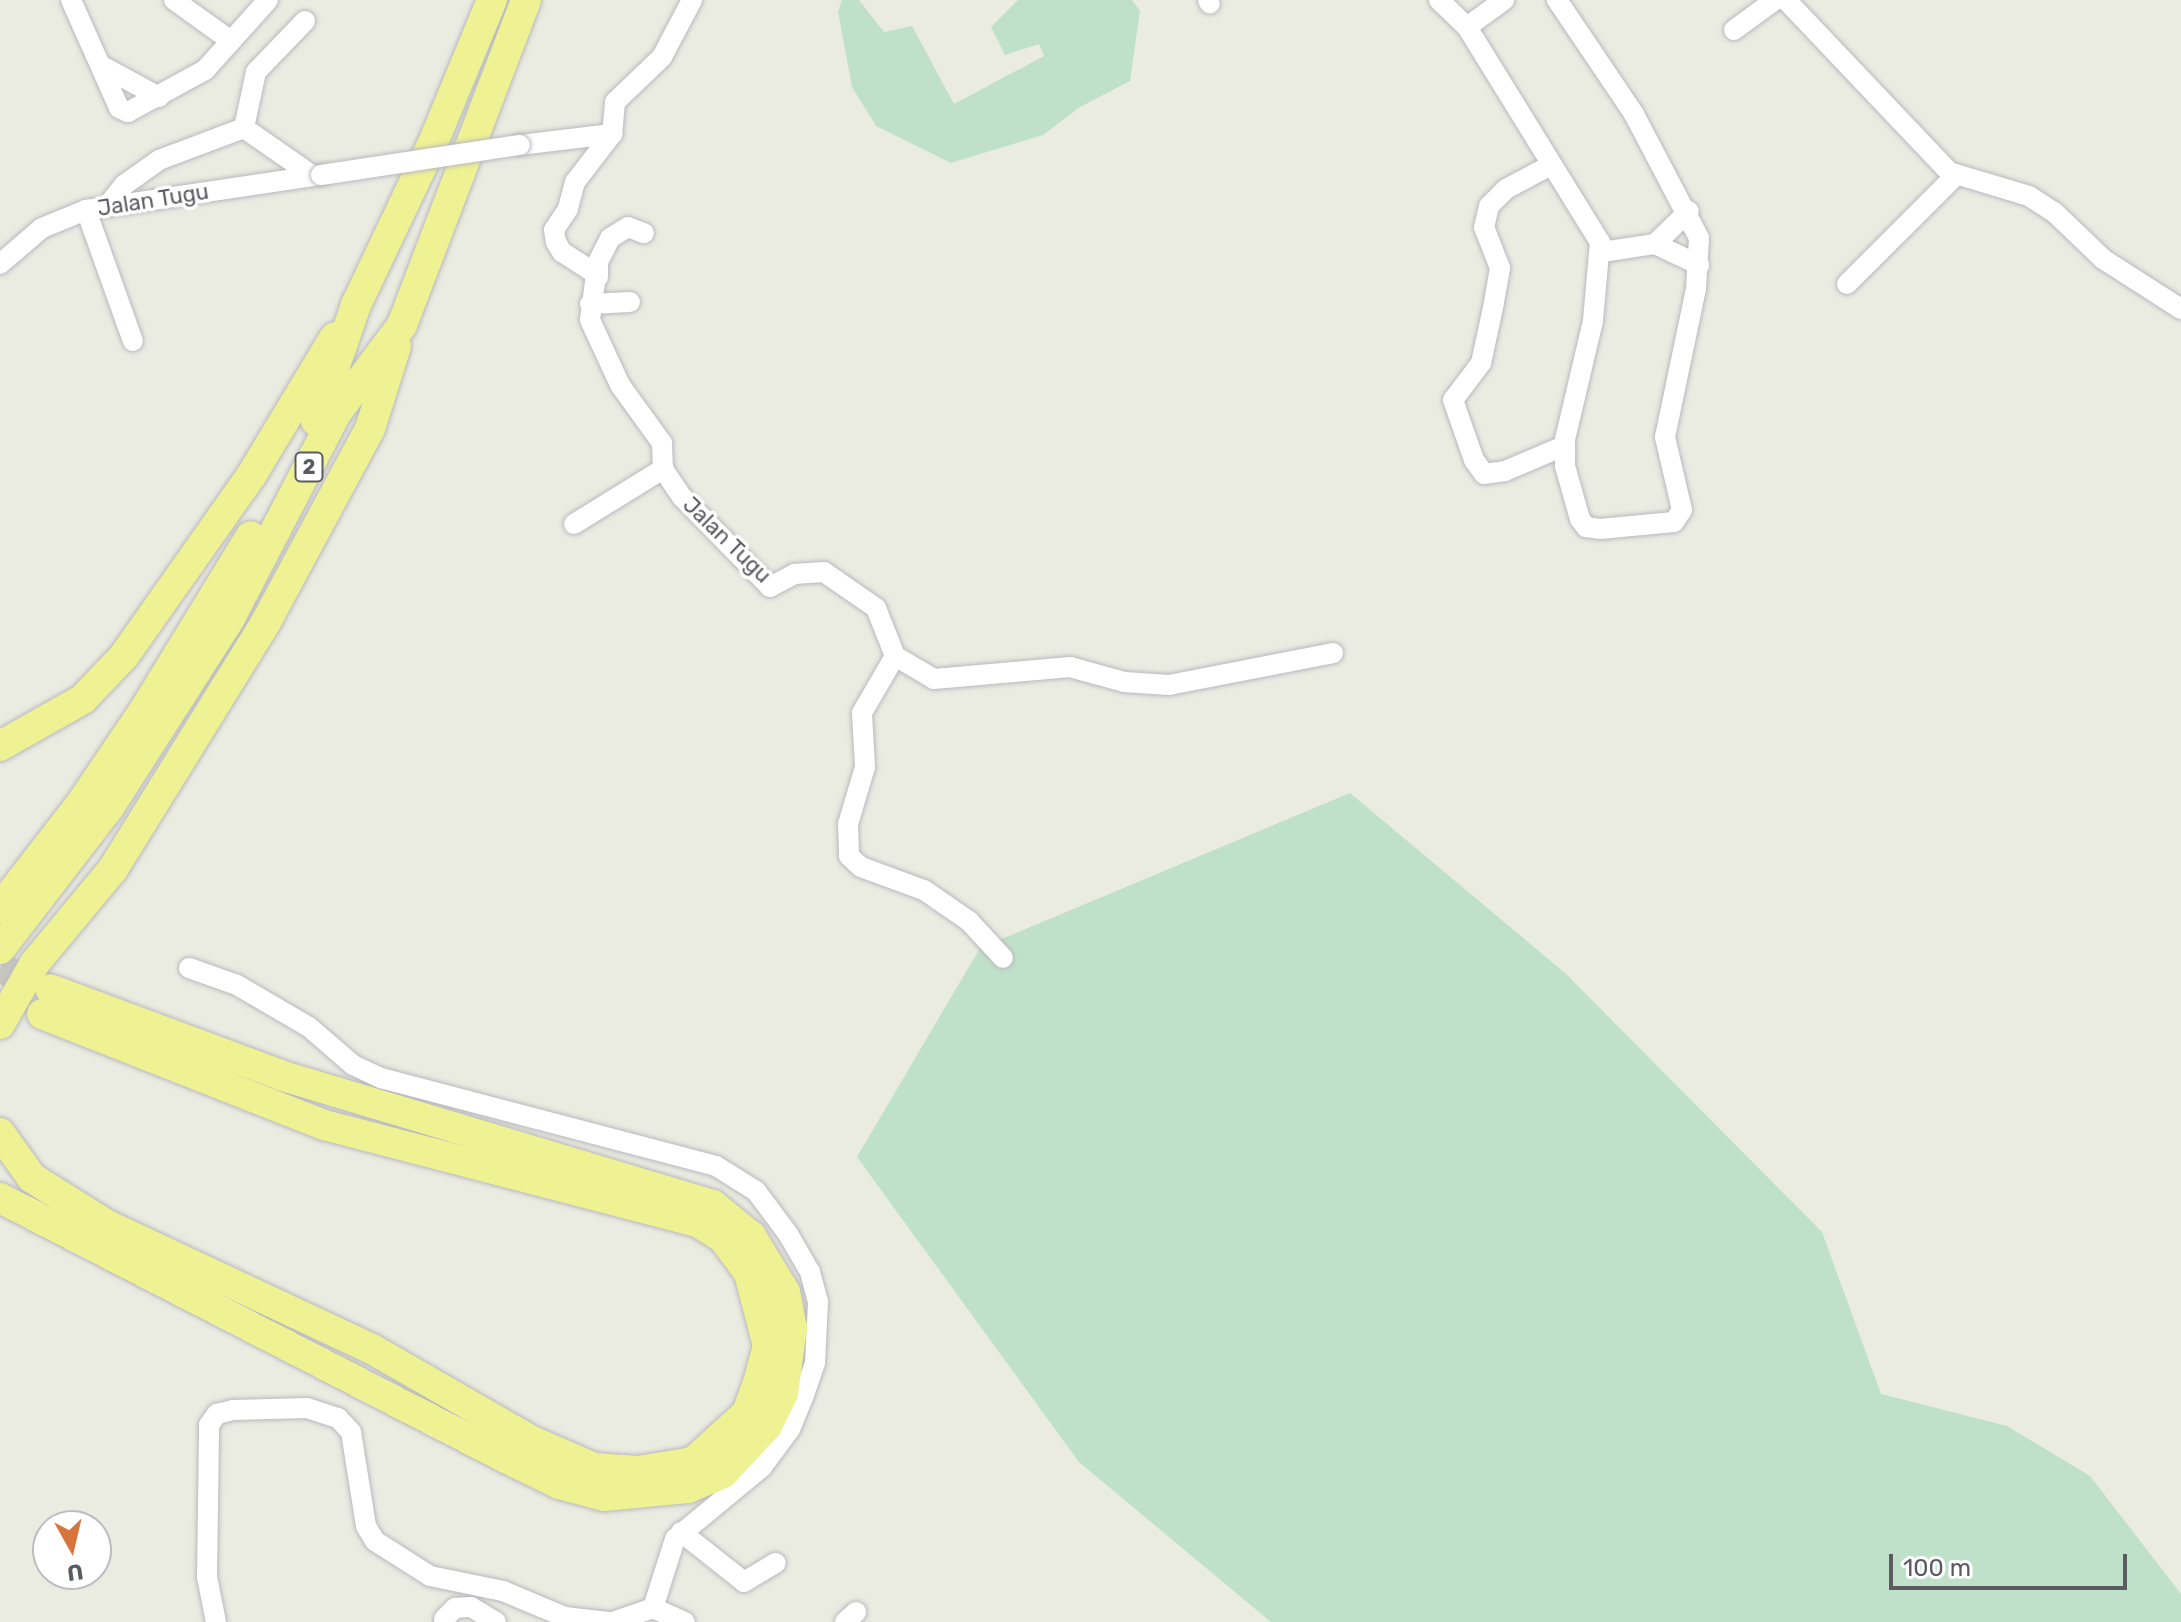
<!DOCTYPE html>
<style>
body{margin:0}
#map{position:relative;width:2181px;height:1622px;overflow:hidden;background:#eaebe1;font-family:Rubik,sans-serif}
div>[style]{position:absolute}
.green>*{inset:0;background:#c0e1c9}
.highway-tunnel>*{height:30px;margin-top:-15px;transform-origin:0;background:repeating-linear-gradient(90deg,#c6c7c1 0 30px,transparent 0 45px)}
.roads{filter:drop-shadow(0 0 2px #b9b9bf) drop-shadow(0 0 2px #b9b9bf)}
.minor>*{height:20px;margin:-10px;padding:0 10px;transform-origin:10px;border-radius:10px;background:#fff}
.highway>*{height:30px;margin:-15px;padding:0 15px;transform-origin:15px;border-radius:15px;background:#eef292}
.bridges{filter:drop-shadow(0 0 2px #b9b9bf) drop-shadow(0 0 2px #b9b9bf)}
.minor-bridge>*{height:20px;margin:-10px;padding:0 10px;transform-origin:10px;border-radius:10px;background:#fff}
span{translate:-50% -50%;white-space:nowrap;text-align:center;line-height:1.15;-webkit-text-stroke:7px #fff;paint-order:stroke}
.shield-label span{padding:2px 6px;background:#fff;border:2px solid;border-radius:6px;-webkit-text-stroke-width:0}
.shield-label{font-size:20px;color:#5a5b61;font-weight:700}
.street-label{font-size:22px;color:#5a5b61}
.north{position:absolute;left:32px;top:1510px;width:80px;height:80px;box-sizing:border-box;background:#fff;border:2px solid #bdbdc0;border-radius:50%;rotate:172deg;font-size:22px;font-weight:700;line-height:32px;text-align:center;color:#5a5b61}
.north::after{content:'';display:block;margin:auto;width:28px;height:36px;background:#d7743b;clip-path:polygon(50% 0,100% 100%,50% 72%,0 100%)}
.scale{position:absolute;left:1889px;top:1554px;width:238px;height:36px;box-sizing:border-box;border:4px solid #5a5b61;border-top:0;padding-left:10px;font-size:24px;line-height:28px;white-space:nowrap;color:#5a5b61;-webkit-text-stroke:6px #fff;paint-order:stroke}
</style>
<div id="map">
<div class="green">
<i style="clip-path:polygon(842px 0,859px 0,884px 32px,912px 26px,954px 104px,1044px 56px,1039px 44px,1005px 55px,991px 27px,1018px 0,1132px 0,1140px 11px,1130px 81px,1080px 107px,1043px 135px,951px 163px,876px 126px,852px 87px,838px 12px)"></i>
<i style="clip-path:polygon(1350px 793px,1565px 973px,1822px 1232px,1881px 1394px,2007px 1426px,2090px 1476px,2181px 1594px,2181px 1622px,1271px 1622px,1079px 1462px,857px 1157px,980px 948px)"></i>
</div>
<div class="highway-tunnel">
<i style="left:0;top:968px;width:54px;rotate:22.8deg"></i>
</div>
<div class="roads">
<div class="minor">
<i style="left:71px;top:0;width:118px;rotate:66deg"></i>
<i style="left:119px;top:108px;width:10px;rotate:24deg"></i>
<i style="left:128px;top:112px;width:88px;rotate:-28.6deg"></i>
<i style="left:205px;top:70px;width:94px;rotate:-48deg"></i>
<i style="left:174px;top:0;width:70px;rotate:35.7deg"></i>
<i style="left:692px;top:0;width:64px;rotate:117.8deg"></i>
<i style="left:662px;top:57px;width:65px;rotate:136.2deg"></i>
<i style="left:615px;top:102px;width:32px;rotate:95deg"></i>
<i style="left:612px;top:134px;width:61px;rotate:127.6deg"></i>
<i style="left:575px;top:182px;width:28px;rotate:105deg"></i>
<i style="left:568px;top:209px;width:25px;rotate:124deg"></i>
<i style="left:554px;top:230px;width:12px;rotate:81deg"></i>
<i style="left:556px;top:242px;width:12px;rotate:59deg"></i>
<i style="left:562px;top:252px;width:40px;rotate:32.9deg"></i>
<i style="left:596px;top:274px;width:46px;rotate:97.4deg"></i>
<i style="left:590px;top:320px;width:72px;rotate:65.2deg"></i>
<i style="left:620px;top:385px;width:72px;rotate:54.1deg"></i>
<i style="left:662px;top:443px;width:26px;rotate:88deg"></i>
<i style="left:663px;top:469px;width:34px;rotate:56deg"></i>
<i style="left:682px;top:497px;width:126px;rotate:45.6deg"></i>
<i style="left:770px;top:587px;width:27px;rotate:-28deg"></i>
<i style="left:794px;top:574px;width:30px;rotate:-4deg"></i>
<i style="left:824px;top:572px;width:63px;rotate:34.7deg"></i>
<i style="left:876px;top:608px;width:52px;rotate:68.4deg"></i>
<i style="left:895px;top:656px;width:66px;rotate:120.1deg"></i>
<i style="left:862px;top:713px;width:54px;rotate:86.8deg"></i>
<i style="left:865px;top:767px;width:59px;rotate:106.6deg"></i>
<i style="left:848px;top:824px;width:32px;rotate:88deg"></i>
<i style="left:849px;top:856px;width:16px;rotate:43deg"></i>
<i style="left:861px;top:867px;width:67px;rotate:20.1deg"></i>
<i style="left:924px;top:890px;width:55px;rotate:34.6deg"></i>
<i style="left:969px;top:921px;width:50px;rotate:47.4deg"></i>
<i style="left:1208px;top:0;width:4px;rotate:63deg"></i>
<i style="left:1439px;top:0;width:39px;rotate:44deg"></i>
<i style="left:1467px;top:27px;width:253px;rotate:58.3deg"></i>
<i style="left:1600px;top:242px;width:79px;rotate:95.1deg"></i>
<i style="left:1593px;top:321px;width:121px;rotate:103.3deg"></i>
<i style="left:1565px;top:439px;width:27px;rotate:90deg"></i>
<i style="left:1565px;top:466px;width:55px;rotate:74.2deg"></i>
<i style="left:1580px;top:519px;width:10px;rotate:53deg"></i>
<i style="left:1586px;top:527px;width:14px;rotate:8deg"></i>
<i style="left:1600px;top:529px;width:74px;rotate:-5.4deg"></i>
<i style="left:1674px;top:522px;width:14px;rotate:-56deg"></i>
<i style="left:1682px;top:510px;width:75px;rotate:-103.1deg"></i>
<i style="left:1665px;top:437px;width:151px;rotate:-78.2deg"></i>
<i style="left:1696px;top:289px;width:51px;rotate:-86.6deg"></i>
<i style="left:1699px;top:238px;width:140px;rotate:-117.7deg"></i>
<i style="left:1634px;top:114px;width:138px;rotate:-124deg"></i>
<i style="left:1786px;top:0;width:237px;rotate:46.5deg"></i>
<i style="left:1949px;top:172px;width:84px;rotate:16.7deg"></i>
<i style="left:2029px;top:196px;width:30px;rotate:33deg"></i>
<i style="left:2054px;top:212px;width:68px;rotate:43.8deg"></i>
<i style="left:2103px;top:259px;width:93px;rotate:32.7deg"></i>
<i style="left:305px;top:21px;width:71px;rotate:133.9deg"></i>
<i style="left:256px;top:72px;width:57px;rotate:102.1deg"></i>
<i style="left:244px;top:128px;width:84px;rotate:34.8deg"></i>
<i style="left:1467px;top:27px;width:46px;rotate:-36.1deg"></i>
<i style="left:1734px;top:30px;width:51px;rotate:-36.2deg"></i>
<i style="left:102px;top:66px;width:65px;rotate:28.5deg"></i>
<i style="left:520px;top:145px;width:93px;rotate:-6.8deg"></i>
<i style="left:1551px;top:165px;width:51px;rotate:151.9deg"></i>
<i style="left:1506px;top:189px;width:24px;rotate:135deg"></i>
<i style="left:1489px;top:206px;width:22px;rotate:103deg"></i>
<i style="left:1484px;top:227px;width:44px;rotate:68.7deg"></i>
<i style="left:1500px;top:268px;width:36px;rotate:100deg"></i>
<i style="left:1494px;top:303px;width:61px;rotate:102.2deg"></i>
<i style="left:1481px;top:363px;width:46px;rotate:127.1deg"></i>
<i style="left:1453px;top:400px;width:64px;rotate:70.7deg"></i>
<i style="left:1474px;top:460px;width:17px;rotate:54deg"></i>
<i style="left:1484px;top:474px;width:21px;rotate:-8deg"></i>
<i style="left:1505px;top:471px;width:64px;rotate:-23deg"></i>
<i style="left:108px;top:205px;width:26px;rotate:-51deg"></i>
<i style="left:124px;top:185px;width:43px;rotate:-35.5deg"></i>
<i style="left:159px;top:160px;width:91px;rotate:-20.6deg"></i>
<i style="left:86px;top:210px;width:139px;rotate:70.3deg"></i>
<i style="left:1655px;top:244px;width:49px;rotate:25.5deg"></i>
<i style="left:1602px;top:252px;width:54px;rotate:-8.6deg"></i>
<i style="left:1655px;top:244px;width:47px;rotate:-44.1deg"></i>
<i style="left:0;top:264px;width:55px;rotate:-40.6deg"></i>
<i style="left:42px;top:228px;width:48px;rotate:-22.2deg"></i>
<i style="left:86px;top:210px;width:238px;rotate:-8.5deg"></i>
<i style="left:598px;top:277px;width:15px;rotate:-90deg"></i>
<i style="left:598px;top:262px;width:27px;rotate:-63deg"></i>
<i style="left:610px;top:238px;width:21px;rotate:-31deg"></i>
<i style="left:628px;top:227px;width:17px;rotate:21deg"></i>
<i style="left:1847px;top:284px;width:153px;rotate:-45deg"></i>
<i style="left:590px;top:304px;width:40px;rotate:-2.9deg"></i>
<i style="left:574px;top:524px;width:105px;rotate:-31.7deg"></i>
<i style="left:895px;top:656px;width:45px;rotate:30.5deg"></i>
<i style="left:934px;top:679px;width:137px;rotate:-5deg"></i>
<i style="left:1070px;top:667px;width:56px;rotate:15.5deg"></i>
<i style="left:1124px;top:682px;width:45px;rotate:3.8deg"></i>
<i style="left:1169px;top:685px;width:167px;rotate:-11deg"></i>
<i style="left:189px;top:968px;width:51px;rotate:19.5deg"></i>
<i style="left:237px;top:985px;width:83px;rotate:30.3deg"></i>
<i style="left:309px;top:1027px;width:58px;rotate:40.8deg"></i>
<i style="left:353px;top:1065px;width:31px;rotate:25deg"></i>
<i style="left:381px;top:1078px;width:346px;rotate:14.7deg"></i>
<i style="left:716px;top:1166px;width:47px;rotate:32deg"></i>
<i style="left:756px;top:1191px;width:54px;rotate:53.3deg"></i>
<i style="left:788px;top:1234px;width:44px;rotate:59.9deg"></i>
<i style="left:810px;top:1272px;width:31px;rotate:75deg"></i>
<i style="left:818px;top:1302px;width:61px;rotate:92.8deg"></i>
<i style="left:815px;top:1363px;width:34px;rotate:109deg"></i>
<i style="left:804px;top:1395px;width:37px;rotate:112deg"></i>
<i style="left:790px;top:1429px;width:47px;rotate:126.4deg"></i>
<i style="left:762px;top:1467px;width:113px;rotate:140.4deg"></i>
<i style="left:675px;top:1539px;width:72px;rotate:107.7deg"></i>
<i style="left:681px;top:1532px;width:80px;rotate:38.4deg"></i>
<i style="left:744px;top:1582px;width:37px;rotate:-31deg"></i>
<i style="left:444px;top:1619px;width:16px;rotate:-45deg"></i>
<i style="left:455px;top:1608px;width:16px;rotate:-4deg"></i>
<i style="left:471px;top:1607px;width:29px;rotate:31deg"></i>
<i style="left:216px;top:1622px;width:46px;rotate:-101.3deg"></i>
<i style="left:207px;top:1577px;width:152px;rotate:-89.2deg"></i>
<i style="left:209px;top:1425px;width:14px;rotate:-54deg"></i>
<i style="left:217px;top:1414px;width:16px;rotate:-14deg"></i>
<i style="left:233px;top:1410px;width:74px;rotate:-1.5deg"></i>
<i style="left:307px;top:1408px;width:33px;rotate:18deg"></i>
<i style="left:338px;top:1418px;width:19px;rotate:47deg"></i>
<i style="left:351px;top:1432px;width:95px;rotate:80.9deg"></i>
<i style="left:366px;top:1526px;width:17px;rotate:59deg"></i>
<i style="left:375px;top:1541px;width:65px;rotate:32.5deg"></i>
<i style="left:430px;top:1576px;width:75px;rotate:11.6deg"></i>
<i style="left:503px;top:1591px;width:67px;rotate:22.8deg"></i>
<i style="left:565px;top:1617px;width:43px;rotate:6.6deg"></i>
<i style="left:613px;top:1622px;width:42px;rotate:-19.3deg"></i>
<i style="left:653px;top:1608px;width:35px;rotate:24deg"></i>
<i style="left:845px;top:1622px;width:15px;rotate:-42deg"></i>
</div>
<div class="highway">
<i style="left:316px;top:421px;width:123px;rotate:-71deg"></i>
<i style="left:356px;top:305px;width:179px;rotate:-64.6deg"></i>
<i style="left:433px;top:143px;width:155px;rotate:-67.6deg"></i>
<i style="left:0;top:746px;width:95px;rotate:-29.5deg"></i>
<i style="left:83px;top:699px;width:59px;rotate:-46.4deg"></i>
<i style="left:124px;top:656px;width:220px;rotate:-54.8deg"></i>
<i style="left:251px;top:476px;width:162px;rotate:-58.9deg"></i>
<i style="left:0;top:908px;width:130px;rotate:-52.2deg"></i>
<i style="left:80px;top:805px;width:112px;rotate:-55.9deg"></i>
<i style="left:143px;top:712px;width:206px;rotate:-58.5deg"></i>
<i style="left:0;top:949px;width:180px;rotate:-52.4deg"></i>
<i style="left:110px;top:806px;width:223px;rotate:-57.4deg"></i>
<i style="left:230px;top:618px;width:232px;rotate:-62.6deg"></i>
<i style="left:337px;top:412px;width:109px;rotate:-53.2deg"></i>
<i style="left:402px;top:325px;width:348px;rotate:-69.1deg"></i>
<i style="left:0;top:1024px;width:70px;rotate:-60.2deg"></i>
<i style="left:35px;top:963px;width:122px;rotate:-50.3deg"></i>
<i style="left:113px;top:869px;width:291px;rotate:-58.2deg"></i>
<i style="left:266px;top:622px;width:219px;rotate:-61.7deg"></i>
<i style="left:370px;top:429px;width:87px;rotate:-72.6deg"></i>
<i style="left:0;top:1133px;width:55px;rotate:54.6deg"></i>
<i style="left:32px;top:1178px;width:89px;rotate:32.1deg"></i>
<i style="left:107px;top:1225px;width:293px;rotate:25.1deg"></i>
<i style="left:372px;top:1349px;width:185px;rotate:29.9deg"></i>
<i style="left:532px;top:1441px;width:68px;rotate:23.5deg"></i>
<i style="left:594px;top:1468px;width:44px;rotate:3.9deg"></i>
<i style="left:638px;top:1471px;width:56px;rotate:-9.3deg"></i>
<i style="left:693px;top:1462px;width:73px;rotate:-42.2deg"></i>
<i style="left:747px;top:1413px;width:32px;rotate:-70deg"></i>
<i style="left:758px;top:1383px;width:38px;rotate:-75deg"></i>
<i style="left:768px;top:1346px;width:75px;rotate:-104.6deg"></i>
<i style="left:749px;top:1273px;width:44px;rotate:-126.6deg"></i>
<i style="left:723px;top:1238px;width:31px;rotate:-148deg"></i>
<i style="left:697px;top:1222px;width:385px;rotate:-165.4deg"></i>
<i style="left:324px;top:1125px;width:303px;rotate:-158.5deg"></i>
<i style="left:0;top:1198px;width:567px;rotate:27.2deg"></i>
<i style="left:504px;top:1457px;width:61px;rotate:26.1deg"></i>
<i style="left:559px;top:1484px;width:47px;rotate:14.9deg"></i>
<i style="left:604px;top:1496px;width:84px;rotate:-5.4deg"></i>
<i style="left:688px;top:1488px;width:38px;rotate:-23deg"></i>
<i style="left:723px;top:1473px;width:64px;rotate:-46.9deg"></i>
<i style="left:767px;top:1426px;width:37px;rotate:-64deg"></i>
<i style="left:783px;top:1393px;width:66px;rotate:-82.1deg"></i>
<i style="left:792px;top:1328px;width:37px;rotate:-101deg"></i>
<i style="left:785px;top:1292px;width:66px;rotate:-121.3deg"></i>
<i style="left:751px;top:1236px;width:49px;rotate:-140.8deg"></i>
<i style="left:713px;top:1205px;width:451px;rotate:-163.3deg"></i>
<i style="left:281px;top:1075px;width:246px;rotate:-159.6deg"></i>
</div>
</div>
<div class="bridges">
<div class="minor-bridge">
<i style="left:321px;top:175px;width:201px;rotate:-8.6deg"></i>
</div>
</div>
<div class="shield-label">
<span style="left:309px;top:467px">2</span>
</div>
<div class="street-label">
<span style="left:153px;top:200px;rotate:-9deg">Jalan Tugu</span>
<span style="left:727px;top:540px;rotate:44deg">Jalan Tugu</span>
</div>
<div class="north">U</div>
<div class="scale">100 m</div>
</div>
